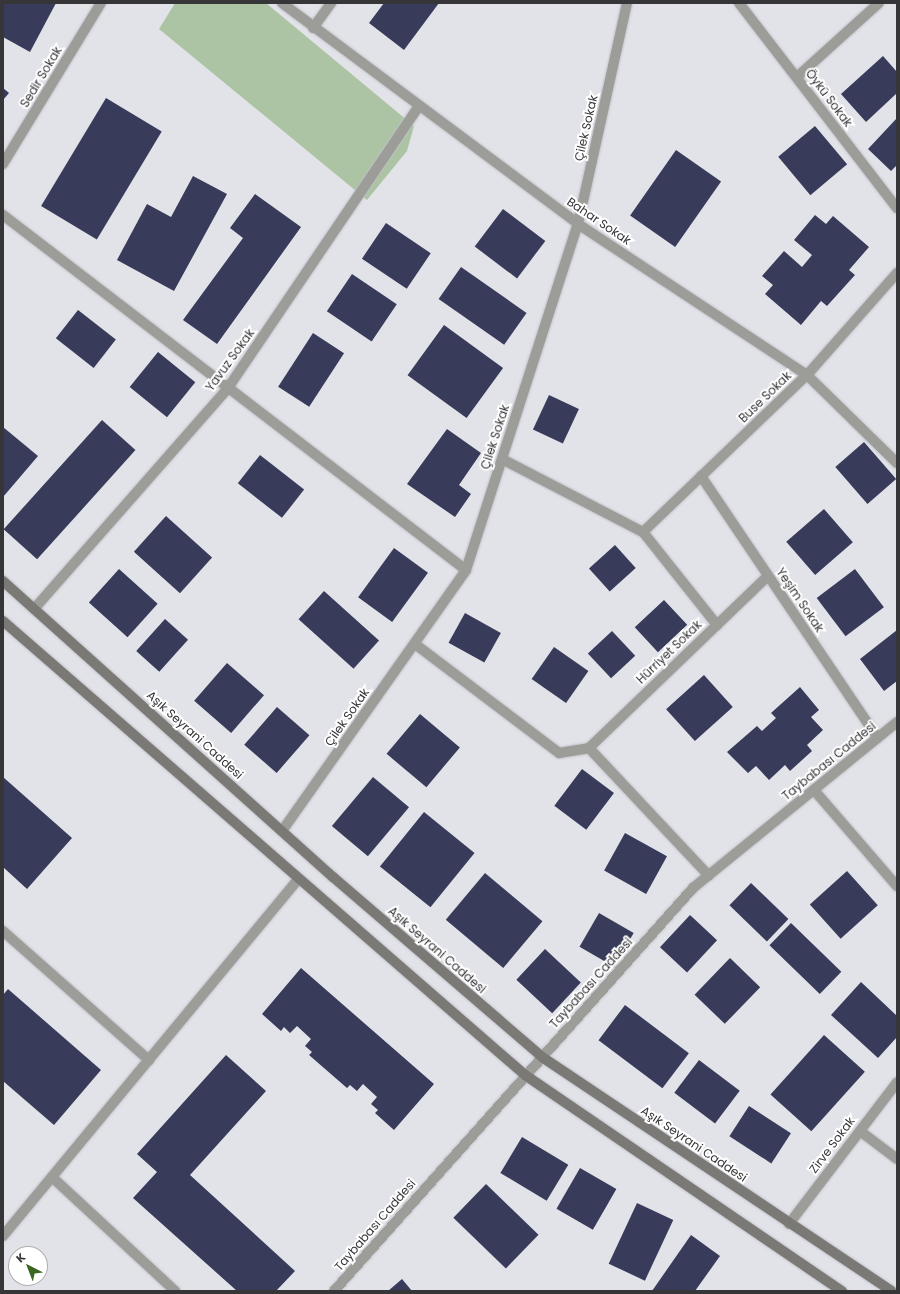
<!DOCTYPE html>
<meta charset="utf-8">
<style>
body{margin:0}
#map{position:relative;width:900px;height:1294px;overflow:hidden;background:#e2e3e9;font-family:Poppins,sans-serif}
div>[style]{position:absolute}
.green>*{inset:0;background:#acc4a3}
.building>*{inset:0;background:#383b5a;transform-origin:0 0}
.roads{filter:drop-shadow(0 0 1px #c0c0c6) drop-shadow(0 0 1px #c0c0c6)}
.minor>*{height:10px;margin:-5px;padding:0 5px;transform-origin:5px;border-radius:5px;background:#9c9c99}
.tertiary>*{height:10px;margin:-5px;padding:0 5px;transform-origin:5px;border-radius:5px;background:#9c9c99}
.secondary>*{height:10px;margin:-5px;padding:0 5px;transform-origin:5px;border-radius:5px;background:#7a7975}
span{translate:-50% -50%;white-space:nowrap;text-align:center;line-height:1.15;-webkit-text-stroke:4px #fff;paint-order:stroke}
.street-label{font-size:12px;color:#363639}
.frame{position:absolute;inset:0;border:4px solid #363639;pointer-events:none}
.north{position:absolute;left:8px;top:1246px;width:40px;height:40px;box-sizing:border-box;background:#fff;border:1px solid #afafb0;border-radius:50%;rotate:318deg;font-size:11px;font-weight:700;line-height:16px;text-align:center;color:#363639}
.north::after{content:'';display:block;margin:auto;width:14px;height:18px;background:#3b6622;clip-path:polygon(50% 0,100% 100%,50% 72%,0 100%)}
</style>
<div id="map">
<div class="green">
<i style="clip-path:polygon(175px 3px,266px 3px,414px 126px,407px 151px,367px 200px,159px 29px)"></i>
</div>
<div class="building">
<i style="clip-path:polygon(3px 3px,56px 3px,30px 52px,3px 37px)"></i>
<i style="clip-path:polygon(384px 3px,439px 3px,404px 50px,369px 23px)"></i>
<i style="clip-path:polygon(883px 56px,897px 72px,897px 93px,866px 122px,841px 94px)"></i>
<i style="clip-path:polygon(3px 88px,9px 93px,3px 100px)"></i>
<i style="left:106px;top:98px;width:65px;height:126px;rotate:31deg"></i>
<i style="clip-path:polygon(897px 118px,897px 165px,891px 171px,868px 149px)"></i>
<i style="left:815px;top:126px;width:50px;height:48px;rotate:50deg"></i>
<i style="left:676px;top:150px;width:55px;height:80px;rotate:35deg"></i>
<i style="clip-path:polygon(193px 176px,227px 194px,174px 291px,117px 260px,147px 204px,171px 217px)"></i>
<i style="clip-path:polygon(255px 194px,301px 227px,217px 344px,183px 320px,243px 238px,230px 228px)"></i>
<i style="left:503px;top:209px;width:53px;height:47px;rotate:37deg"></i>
<i style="clip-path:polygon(815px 215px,826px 224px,833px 216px,869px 247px,849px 270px,855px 275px,827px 306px,821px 301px,801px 325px,765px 294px,773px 285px,762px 276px,784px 251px,802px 267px,812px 255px,794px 240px)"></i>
<i style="left:386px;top:223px;width:54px;height:43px;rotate:34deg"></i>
<i style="left:461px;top:267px;width:80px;height:39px;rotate:35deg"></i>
<i style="left:352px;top:274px;width:54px;height:45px;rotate:34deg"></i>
<i style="left:78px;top:310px;width:48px;height:36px;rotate:38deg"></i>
<i style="left:444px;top:325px;width:73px;height:62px;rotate:36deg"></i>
<i style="left:313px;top:333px;width:37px;height:64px;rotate:33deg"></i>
<i style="left:158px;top:352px;width:48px;height:45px;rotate:39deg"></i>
<i style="left:549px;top:395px;width:33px;height:38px;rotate:25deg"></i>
<i style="left:102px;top:420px;width:45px;height:147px;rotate:42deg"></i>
<i style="clip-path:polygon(3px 427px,38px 456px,3px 497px)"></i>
<i style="clip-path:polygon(447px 429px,481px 453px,459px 485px,471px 494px,455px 517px,407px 484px)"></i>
<i style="left:864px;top:442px;width:49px;height:38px;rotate:49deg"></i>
<i style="left:260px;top:455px;width:56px;height:36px;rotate:38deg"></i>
<i style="left:824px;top:509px;width:44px;height:50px;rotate:49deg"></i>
<i style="left:166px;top:516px;width:62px;height:48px;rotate:42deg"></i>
<i style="left:615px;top:545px;width:31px;height:35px;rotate:48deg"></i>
<i style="left:394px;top:548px;width:42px;height:61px;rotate:36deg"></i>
<i style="left:119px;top:569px;width:52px;height:45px;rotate:42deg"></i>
<i style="left:855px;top:569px;width:48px;height:48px;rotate:53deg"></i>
<i style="left:324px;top:591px;width:74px;height:38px;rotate:42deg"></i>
<i style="left:664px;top:600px;width:34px;height:40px;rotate:47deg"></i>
<i style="left:465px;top:613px;width:41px;height:34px;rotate:29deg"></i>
<i style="left:165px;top:619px;width:31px;height:43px;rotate:42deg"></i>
<i style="clip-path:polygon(897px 630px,897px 681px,884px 691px,860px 659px)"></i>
<i style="left:612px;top:631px;width:34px;height:33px;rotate:47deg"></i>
<i style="left:554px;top:647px;width:42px;height:39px;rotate:35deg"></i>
<i style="left:227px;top:663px;width:49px;height:50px;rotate:41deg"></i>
<i style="left:704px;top:675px;width:43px;height:51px;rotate:48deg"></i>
<i style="clip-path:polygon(800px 687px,819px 710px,811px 717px,823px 730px,807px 745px,812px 751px,790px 771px,785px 765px,769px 780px,756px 766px,748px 773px,727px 752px,757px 726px,762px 731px,776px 718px,771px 713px)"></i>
<i style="left:277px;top:707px;width:43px;height:50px;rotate:41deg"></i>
<i style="left:420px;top:714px;width:52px;height:52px;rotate:40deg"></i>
<i style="left:582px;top:769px;width:40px;height:46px;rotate:37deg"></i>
<i style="clip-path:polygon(3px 777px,72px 838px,27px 889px,3px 867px)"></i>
<i style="left:373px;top:777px;width:47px;height:64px;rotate:40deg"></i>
<i style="left:424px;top:812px;width:65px;height:70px;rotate:39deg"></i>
<i style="left:625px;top:833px;width:48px;height:43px;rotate:29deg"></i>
<i style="left:847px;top:871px;width:46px;height:50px;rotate:48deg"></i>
<i style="left:485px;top:873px;width:75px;height:61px;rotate:40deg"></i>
<i style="left:751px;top:883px;width:52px;height:31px;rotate:44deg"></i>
<i style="left:599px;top:913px;width:40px;height:39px;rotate:30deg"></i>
<i style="left:690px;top:915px;width:37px;height:44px;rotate:43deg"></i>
<i style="left:791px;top:923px;width:70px;height:31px;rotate:44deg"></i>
<i style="left:545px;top:949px;width:49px;height:42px;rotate:43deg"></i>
<i style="left:730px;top:958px;width:42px;height:51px;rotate:44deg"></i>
<i style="clip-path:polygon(301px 968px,434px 1084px,394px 1130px,375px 1113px,378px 1110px,371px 1104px,377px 1097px,363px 1084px,357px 1091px,350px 1085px,347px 1088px,309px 1055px,312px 1052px,305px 1046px,311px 1039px,297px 1026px,290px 1033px,284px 1027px,281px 1031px,262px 1014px)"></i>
<i style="clip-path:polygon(861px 982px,897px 1016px,897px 1037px,878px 1058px,831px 1015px)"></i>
<i style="clip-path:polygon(8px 989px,101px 1070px,54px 1125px,3px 1081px,3px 995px)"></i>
<i style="left:625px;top:1005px;width:80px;height:44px;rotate:37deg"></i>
<i style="left:824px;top:1035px;width:55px;height:80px;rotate:42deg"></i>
<i style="clip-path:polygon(226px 1055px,266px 1091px,190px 1175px,295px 1271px,276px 1291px,237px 1291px,133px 1198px,157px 1172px,137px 1154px)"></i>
<i style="left:699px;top:1060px;width:51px;height:41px;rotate:37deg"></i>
<i style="left:749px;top:1106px;width:50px;height:36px;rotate:33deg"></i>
<i style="left:522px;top:1137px;width:54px;height:42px;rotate:31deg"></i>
<i style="left:580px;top:1168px;width:42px;height:47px;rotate:30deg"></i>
<i style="left:486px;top:1184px;width:73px;height:47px;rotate:44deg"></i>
<i style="left:637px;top:1203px;width:40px;height:67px;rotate:25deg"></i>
<i style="clip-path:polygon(691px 1235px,720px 1256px,695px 1291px,652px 1291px)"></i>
<i style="clip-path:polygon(402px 1279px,412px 1291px,388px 1291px)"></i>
</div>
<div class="roads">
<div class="minor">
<i style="left:282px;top:3px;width:369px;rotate:36.7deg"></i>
<i style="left:578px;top:224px;width:274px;rotate:33.4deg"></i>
<i style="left:807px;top:375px;width:126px;rotate:44.4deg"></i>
<i style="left:739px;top:3px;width:259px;rotate:52.4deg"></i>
<i style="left:313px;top:28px;width:31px;rotate:-54deg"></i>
<i style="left:797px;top:77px;width:110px;rotate:-42.1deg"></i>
<i style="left:3px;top:164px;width:188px;rotate:-58.7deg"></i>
<i style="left:3px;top:215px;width:583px;rotate:37.48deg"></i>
<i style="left:502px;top:459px;width:159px;rotate:27.4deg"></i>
<i style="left:643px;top:532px;width:119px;rotate:51.5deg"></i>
<i style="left:701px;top:476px;width:316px;rotate:56deg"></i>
<i style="left:643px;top:532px;width:227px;rotate:-43.8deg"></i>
<i style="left:807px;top:375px;width:136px;rotate:-48.6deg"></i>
<i style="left:34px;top:609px;width:294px;rotate:-48.7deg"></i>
<i style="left:228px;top:388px;width:341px;rotate:-55.9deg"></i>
<i style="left:415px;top:644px;width:181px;rotate:37.1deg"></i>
<i style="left:559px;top:753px;width:30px;rotate:-9deg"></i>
<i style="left:589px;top:748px;width:175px;rotate:46.8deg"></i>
<i style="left:589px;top:748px;width:248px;rotate:-43.9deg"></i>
<i style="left:814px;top:790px;width:127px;rotate:49.2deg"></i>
<i style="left:282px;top:831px;width:319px;rotate:-54.8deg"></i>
<i style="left:466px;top:570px;width:364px;rotate:-72.1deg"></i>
<i style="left:578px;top:224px;width:226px;rotate:-77.5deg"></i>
<i style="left:3px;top:931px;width:195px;rotate:41.5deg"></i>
<i style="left:860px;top:1131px;width:46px;rotate:37.1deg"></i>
<i style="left:52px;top:1177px;width:168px;rotate:42.8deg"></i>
<i style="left:789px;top:1224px;width:178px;rotate:-52.7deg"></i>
<i style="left:3px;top:1236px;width:462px;rotate:-50.4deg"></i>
</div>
<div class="tertiary">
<i style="left:334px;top:1291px;width:540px;rotate:-48.3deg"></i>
<i style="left:693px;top:888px;width:263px;rotate:-39.1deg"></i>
</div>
<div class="secondary">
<i style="left:3px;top:581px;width:443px;rotate:41.9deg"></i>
<i style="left:333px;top:877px;width:276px;rotate:40.7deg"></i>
<i style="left:542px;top:1057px;width:420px;rotate:33.8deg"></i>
<i style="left:3px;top:621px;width:692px;rotate:41.01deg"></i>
<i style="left:525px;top:1075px;width:384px;rotate:34.3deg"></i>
</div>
</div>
<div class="street-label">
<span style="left:41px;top:77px;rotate:-59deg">Sedir Sokak</span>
<span style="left:829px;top:98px;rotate:53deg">Öykü Sokak</span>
<span style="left:586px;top:128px;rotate:-77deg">Çilek Sokak</span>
<span style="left:599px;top:221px;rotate:34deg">Bahar Sokak</span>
<span style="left:230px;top:360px;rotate:-54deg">Yavuz Sokak</span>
<span style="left:765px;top:397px;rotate:-44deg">Buse Sokak</span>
<span style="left:495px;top:437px;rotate:-72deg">Çilek Sokak</span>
<span style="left:800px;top:600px;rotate:56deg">Yeşim Sokak</span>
<span style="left:669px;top:652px;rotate:-44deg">Hürriyet Sokak</span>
<span style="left:347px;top:717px;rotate:-55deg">Çilek Sokak</span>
<span style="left:195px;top:735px;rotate:42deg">Aşık Seyrani Caddesi</span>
<span style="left:829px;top:761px;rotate:-39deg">Taybabası Caddesi</span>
<span style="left:437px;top:950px;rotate:41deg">Aşık Seyrani Caddesi</span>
<span style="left:591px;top:983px;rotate:-48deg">Taybabası Caddesi</span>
<span style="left:694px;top:1144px;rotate:34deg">Aşık Seyrani Caddesi</span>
<span style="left:832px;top:1145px;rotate:-53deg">Zirve Sokak</span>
<span style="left:375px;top:1225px;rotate:-49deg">Taybabası Caddesi</span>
</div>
<div class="frame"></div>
<div class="north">K</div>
</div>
